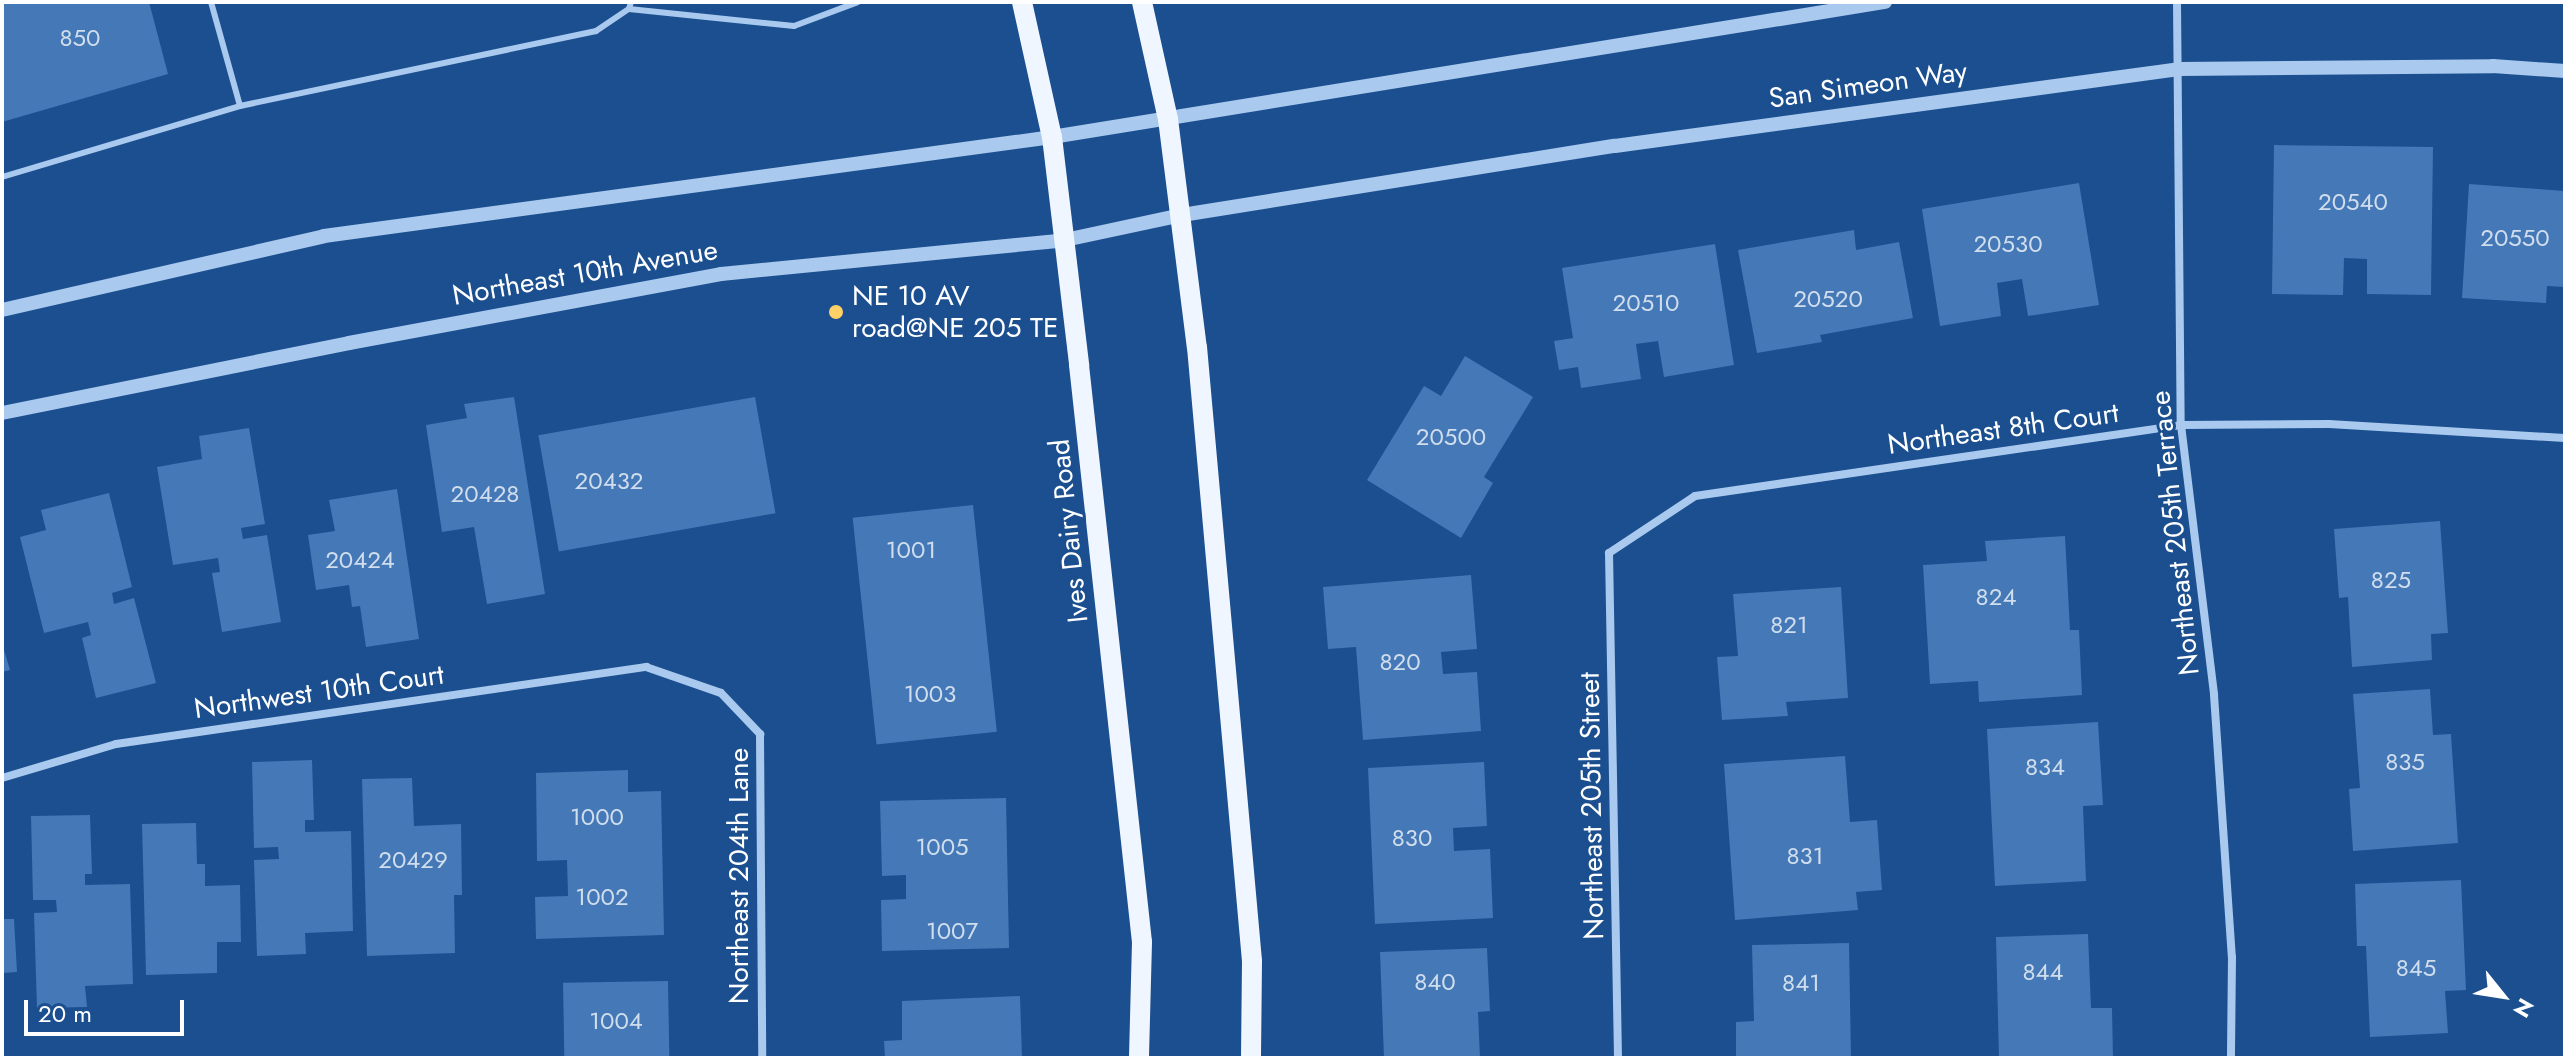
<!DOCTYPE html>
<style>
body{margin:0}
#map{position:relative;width:2567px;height:1060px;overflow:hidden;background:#1b4f8f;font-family:Jost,sans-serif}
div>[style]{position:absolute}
.building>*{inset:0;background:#4478b7;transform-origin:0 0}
.service>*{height:6px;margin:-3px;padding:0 3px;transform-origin:3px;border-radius:3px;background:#a9c9ee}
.minor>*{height:8px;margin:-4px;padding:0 4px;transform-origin:4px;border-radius:4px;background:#a9c9ee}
.tertiary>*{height:14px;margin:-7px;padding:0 7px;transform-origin:7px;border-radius:7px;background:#a9c9ee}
.primary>*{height:20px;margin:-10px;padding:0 10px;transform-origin:10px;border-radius:10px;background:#f0f6ff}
.dots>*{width:22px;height:22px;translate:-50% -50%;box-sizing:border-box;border:4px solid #1b4f8f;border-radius:50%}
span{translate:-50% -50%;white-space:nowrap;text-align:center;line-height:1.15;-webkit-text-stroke:6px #1b4f8f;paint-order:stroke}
.number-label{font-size:24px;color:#d0dded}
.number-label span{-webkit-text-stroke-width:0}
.street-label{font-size:28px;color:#fff}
.poi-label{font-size:28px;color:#fff}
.left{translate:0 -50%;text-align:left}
.frame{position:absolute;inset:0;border:4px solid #fff;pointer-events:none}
.north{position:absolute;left:2463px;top:956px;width:80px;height:80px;-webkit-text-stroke:6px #1b4f8f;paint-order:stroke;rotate:120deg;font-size:22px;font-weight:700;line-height:32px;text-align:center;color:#fff}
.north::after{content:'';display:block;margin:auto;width:28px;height:36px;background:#fff;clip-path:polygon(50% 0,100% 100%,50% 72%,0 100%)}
.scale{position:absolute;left:24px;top:1000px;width:160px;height:36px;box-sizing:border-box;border:4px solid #fff;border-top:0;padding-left:10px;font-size:24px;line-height:28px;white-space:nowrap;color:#fff;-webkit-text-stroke:6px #1b4f8f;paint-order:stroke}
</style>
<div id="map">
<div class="building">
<i style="clip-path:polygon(2px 2px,149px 2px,168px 74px,2px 122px)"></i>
<i style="clip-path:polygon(2274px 145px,2433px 147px,2431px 295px,2367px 294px,2367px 259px,2344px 258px,2343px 295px,2272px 294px)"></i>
<i style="clip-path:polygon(2079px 183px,2099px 305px,2028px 316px,2022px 279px,1997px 283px,2001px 316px,1940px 326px,1922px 209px)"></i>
<i style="clip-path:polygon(2469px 184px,2565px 191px,2565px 287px,2547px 286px,2546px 303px,2462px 298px)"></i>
<i style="clip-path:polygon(1854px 230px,1856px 250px,1899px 242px,1913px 318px,1820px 335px,1822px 342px,1757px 353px,1738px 250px)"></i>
<i style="clip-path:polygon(1715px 244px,1734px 365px,1664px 377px,1658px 341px,1636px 344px,1641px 379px,1581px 388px,1578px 367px,1559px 370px,1554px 341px,1573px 338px,1562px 268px)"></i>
<i style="clip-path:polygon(1465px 356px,1533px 397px,1484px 477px,1493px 483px,1461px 538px,1367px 480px,1424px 386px,1441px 396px)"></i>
<i style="clip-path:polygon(514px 397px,545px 594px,487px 604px,474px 527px,442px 532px,426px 425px,467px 418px,464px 404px)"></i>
<i style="left:755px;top:397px;width:118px;height:220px;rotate:80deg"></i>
<i style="clip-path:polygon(249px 428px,265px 524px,241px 528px,243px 539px,267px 535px,281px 622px,222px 632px,212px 573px,220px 572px,218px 558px,173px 565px,157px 467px,202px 459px,199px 436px)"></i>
<i style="clip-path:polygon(397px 489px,419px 639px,366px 647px,360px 606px,352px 607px,349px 585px,316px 590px,308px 535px,335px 531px,329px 500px)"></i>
<i style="clip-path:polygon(109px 493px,132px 587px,112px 593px,114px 604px,134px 598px,156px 683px,96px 698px,82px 638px,91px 635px,88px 622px,44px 633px,20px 537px,46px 530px,41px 510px)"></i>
<i style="left:973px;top:505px;width:228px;height:121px;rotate:84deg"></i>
<i style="clip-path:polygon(2440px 521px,2448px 633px,2431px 634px,2432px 660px,2352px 667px,2348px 597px,2339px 598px,2334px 529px)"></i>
<i style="clip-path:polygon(2065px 536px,2070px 630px,2079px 630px,2082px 695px,1979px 702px,1978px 681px,1930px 684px,1923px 565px,1987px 561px,1985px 541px)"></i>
<i style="clip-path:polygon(1471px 575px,1477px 649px,1441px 652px,1443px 674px,1477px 672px,1481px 731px,1363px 740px,1356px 647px,1328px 649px,1323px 587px)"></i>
<i style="clip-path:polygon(1841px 587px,1848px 698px,1786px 702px,1788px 716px,1722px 720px,1717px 657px,1738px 656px,1733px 594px)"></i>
<i style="clip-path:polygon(2px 643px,10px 670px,2px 672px)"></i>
<i style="clip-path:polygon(2430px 689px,2433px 735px,2451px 734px,2458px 843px,2353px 851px,2349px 789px,2360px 788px,2353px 694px)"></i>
<i style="clip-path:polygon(2098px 722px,2103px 805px,2083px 806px,2086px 881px,1995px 886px,1987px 729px)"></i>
<i style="clip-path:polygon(1845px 756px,1850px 822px,1877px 820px,1882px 890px,1856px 892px,1858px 910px,1735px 920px,1724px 764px)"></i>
<i style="clip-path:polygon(312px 760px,314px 820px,305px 820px,305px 832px,351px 831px,353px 931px,305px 933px,306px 954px,257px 956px,254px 860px,279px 859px,278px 847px,254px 848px,252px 762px)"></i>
<i style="clip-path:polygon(1484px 762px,1487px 826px,1453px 828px,1454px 851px,1490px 849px,1493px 918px,1375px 924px,1368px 768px)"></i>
<i style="clip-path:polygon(628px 770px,628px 792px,661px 791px,664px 935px,536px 939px,535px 897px,568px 896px,567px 860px,537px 861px,536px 773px)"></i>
<i style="clip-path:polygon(412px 778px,414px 826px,461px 824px,462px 895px,454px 895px,455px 953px,367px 956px,362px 779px)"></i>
<i style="clip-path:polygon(1006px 798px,1009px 948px,882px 951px,881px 900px,906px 899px,906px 875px,882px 876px,880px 801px)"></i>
<i style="clip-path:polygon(90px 815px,92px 874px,85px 874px,85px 885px,130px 884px,133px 984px,85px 986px,87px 1007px,37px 1008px,34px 913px,57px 912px,56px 900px,33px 900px,31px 816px)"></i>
<i style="clip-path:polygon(196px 823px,197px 864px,205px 864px,205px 886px,240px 885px,241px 942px,217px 942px,217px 973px,146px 975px,142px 824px)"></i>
<i style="clip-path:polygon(2461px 880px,2466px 990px,2445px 991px,2448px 1033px,2370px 1037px,2366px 946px,2357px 946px,2355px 884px)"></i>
<i style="clip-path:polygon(2px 919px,14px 919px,17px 972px,2px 973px)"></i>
<i style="clip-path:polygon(2088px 934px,2091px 1008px,2112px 1008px,2113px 1058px,1999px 1058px,1996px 937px)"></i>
<i style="clip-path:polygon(1849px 943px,1851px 1058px,1736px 1058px,1736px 1022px,1754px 1021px,1752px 945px)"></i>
<i style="clip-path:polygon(1487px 948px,1490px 1011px,1478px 1012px,1480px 1058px,1384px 1058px,1380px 952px)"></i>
<i style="left:668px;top:981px;width:77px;height:105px;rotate:89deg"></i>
<i style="clip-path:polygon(1020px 996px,1022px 1058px,885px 1058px,884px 1041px,902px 1040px,902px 1001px)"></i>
</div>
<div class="service">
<i style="left:211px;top:2px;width:108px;rotate:74.4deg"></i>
<i style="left:629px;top:9px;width:166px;rotate:5.9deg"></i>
<i style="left:794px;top:26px;width:68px;rotate:-20.6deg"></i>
<i style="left:2px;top:177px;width:248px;rotate:-16.6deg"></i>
<i style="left:240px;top:106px;width:364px;rotate:-11.9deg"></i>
<i style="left:596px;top:31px;width:40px;rotate:-34deg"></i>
<i style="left:629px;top:9px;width:7px;rotate:-74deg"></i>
</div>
<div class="minor">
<i style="left:2177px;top:2px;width:423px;rotate:89.5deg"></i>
<i style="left:2181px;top:425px;width:272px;rotate:83deg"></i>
<i style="left:2214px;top:695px;width:263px;rotate:86.1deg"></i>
<i style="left:2232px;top:957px;width:101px;rotate:90.6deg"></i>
<i style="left:2px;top:778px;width:119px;rotate:-16.6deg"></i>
<i style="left:116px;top:744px;width:536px;rotate:-8.27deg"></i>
<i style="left:646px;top:667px;width:79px;rotate:19.1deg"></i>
<i style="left:721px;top:693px;width:57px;rotate:46.4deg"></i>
<i style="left:760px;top:734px;width:324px;rotate:89.6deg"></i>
<i style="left:1618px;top:1058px;width:505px;rotate:-91.02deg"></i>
<i style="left:1609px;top:553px;width:103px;rotate:-33.5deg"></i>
<i style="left:1695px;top:496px;width:491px;rotate:-8.3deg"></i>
<i style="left:2181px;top:425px;width:148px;rotate:-0.4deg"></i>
<i style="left:2329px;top:424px;width:236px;rotate:3.4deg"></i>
</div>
<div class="tertiary">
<i style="left:2px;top:310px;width:330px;rotate:-12.9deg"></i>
<i style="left:324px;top:236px;width:735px;rotate:-7.74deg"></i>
<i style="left:1052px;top:137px;width:844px;rotate:-9.21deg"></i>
<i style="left:2px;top:413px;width:354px;rotate:-11.4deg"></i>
<i style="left:349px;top:343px;width:378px;rotate:-10.5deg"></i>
<i style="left:721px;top:274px;width:346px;rotate:-5.6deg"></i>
<i style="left:1065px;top:240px;width:120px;rotate:-12.1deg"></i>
<i style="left:1182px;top:215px;width:438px;rotate:-9.1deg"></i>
<i style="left:1615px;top:146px;width:569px;rotate:-7.77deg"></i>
<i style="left:2179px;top:69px;width:314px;rotate:-0.5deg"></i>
<i style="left:2493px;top:66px;width:72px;rotate:4deg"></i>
</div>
<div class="primary">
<i style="left:1022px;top:2px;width:138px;rotate:77.5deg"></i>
<i style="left:1052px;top:137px;width:230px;rotate:83.2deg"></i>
<i style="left:1079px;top:365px;width:580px;rotate:83.77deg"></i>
<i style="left:1142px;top:942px;width:116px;rotate:91.5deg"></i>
<i style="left:1142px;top:2px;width:120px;rotate:77.5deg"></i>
<i style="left:1168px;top:119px;width:230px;rotate:82.8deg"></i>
<i style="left:1197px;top:347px;width:616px;rotate:84.88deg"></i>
<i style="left:1252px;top:961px;width:97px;rotate:90.6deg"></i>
</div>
<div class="dots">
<i style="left:836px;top:312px;background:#ffd166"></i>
</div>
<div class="number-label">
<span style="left:80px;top:38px">850</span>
<span style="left:2353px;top:202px">20540</span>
<span style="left:2515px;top:238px">20550</span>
<span style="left:2008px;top:244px">20530</span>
<span style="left:1828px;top:299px">20520</span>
<span style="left:1646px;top:303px">20510</span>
<span style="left:1451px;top:437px">20500</span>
<span style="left:609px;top:481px">20432</span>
<span style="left:485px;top:494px">20428</span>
<span style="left:911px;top:550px">1001</span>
<span style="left:360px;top:560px">20424</span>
<span style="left:2391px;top:580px">825</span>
<span style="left:1996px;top:597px">824</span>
<span style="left:1789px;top:625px">821</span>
<span style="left:1400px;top:662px">820</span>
<span style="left:930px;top:694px">1003</span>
<span style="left:2405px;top:762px">835</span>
<span style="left:2045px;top:767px">834</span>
<span style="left:597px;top:817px">1000</span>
<span style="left:1412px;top:838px">830</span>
<span style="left:942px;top:847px">1005</span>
<span style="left:1805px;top:856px">831</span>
<span style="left:413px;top:860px">20429</span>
<span style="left:602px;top:897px">1002</span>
<span style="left:952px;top:931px">1007</span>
<span style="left:2416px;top:968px">845</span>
<span style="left:2043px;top:972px">844</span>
<span style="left:1435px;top:982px">840</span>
<span style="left:1801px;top:983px">841</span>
<span style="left:616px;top:1021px">1004</span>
</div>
<div class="street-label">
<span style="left:1868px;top:85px;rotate:-8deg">San Simeon Way</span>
<span style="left:585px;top:273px;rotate:-10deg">Northeast 10th Avenue</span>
<span style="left:2003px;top:429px;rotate:-8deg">Northeast 8th Court</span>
<span style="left:1069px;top:531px;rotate:-96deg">Ives Dairy Road</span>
<span style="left:2175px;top:533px;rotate:-96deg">Northeast 205th Terrace</span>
<span style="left:319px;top:692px;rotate:-8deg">Northwest 10th Court</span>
<span style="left:1592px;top:806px;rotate:-91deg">Northeast 205th Street</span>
<span style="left:739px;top:876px;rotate:-90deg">Northeast 204th Lane</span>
</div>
<div class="poi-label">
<span class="left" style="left:852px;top:312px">NE 10 AV<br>road@NE 205 TE</span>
</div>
<div class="frame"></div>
<div class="north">N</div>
<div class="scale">20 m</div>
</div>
